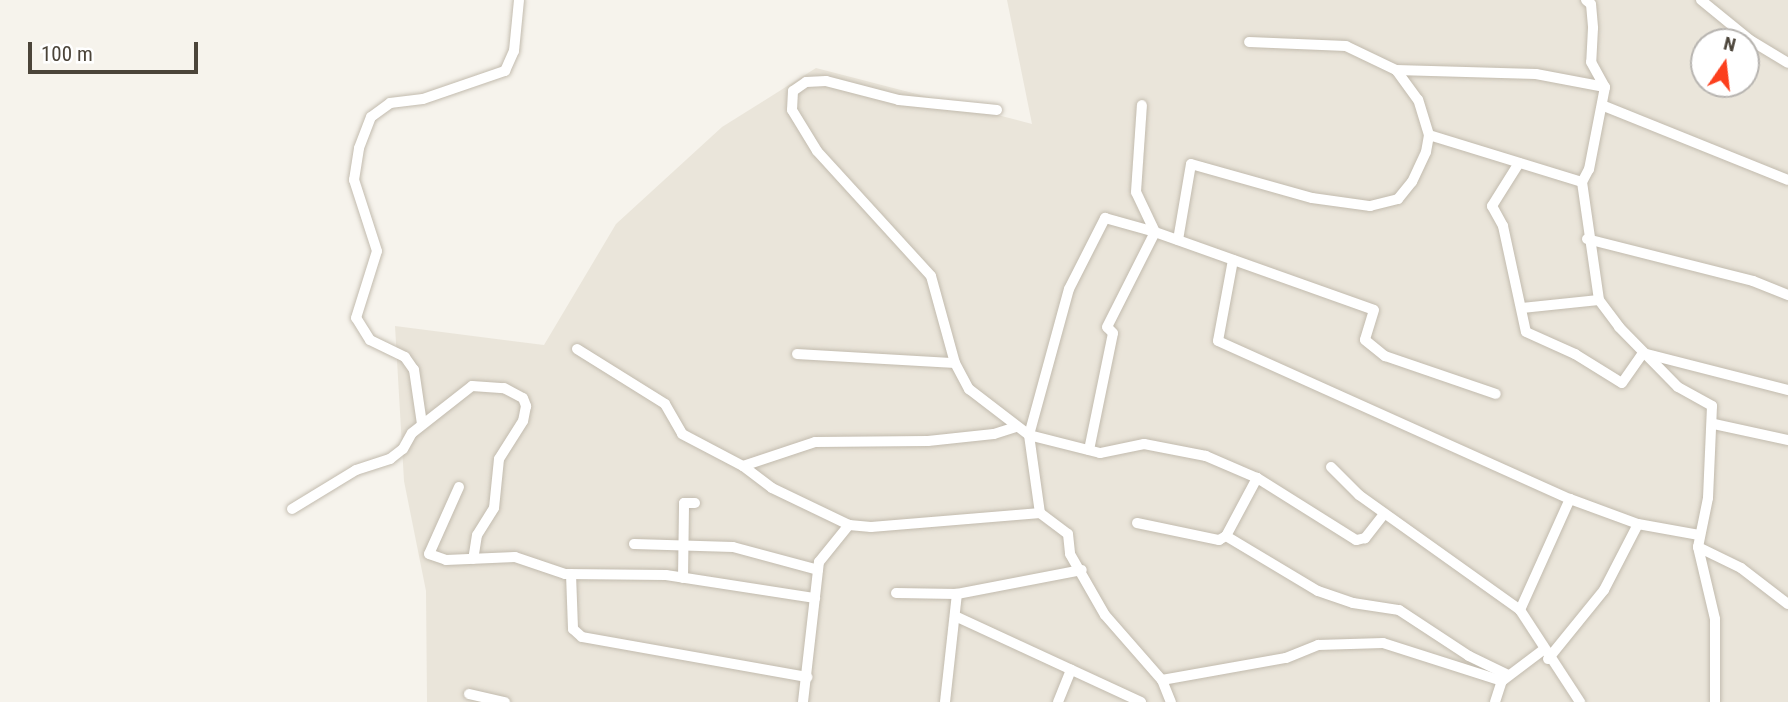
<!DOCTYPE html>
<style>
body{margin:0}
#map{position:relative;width:1788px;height:702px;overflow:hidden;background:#f6f3ec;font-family:"Roboto Condensed",sans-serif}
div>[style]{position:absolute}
.residential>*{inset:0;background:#eae5da}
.roads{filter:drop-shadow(0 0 2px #c2bbae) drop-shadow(0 0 2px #c2bbae)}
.minor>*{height:10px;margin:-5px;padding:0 5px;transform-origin:5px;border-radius:5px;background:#fff}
span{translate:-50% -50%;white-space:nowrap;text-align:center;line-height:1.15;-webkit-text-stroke:5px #fff;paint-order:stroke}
.north{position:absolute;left:1690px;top:28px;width:70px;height:70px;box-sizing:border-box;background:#fff;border:2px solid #b7b4b0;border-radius:50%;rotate:14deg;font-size:19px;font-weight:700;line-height:28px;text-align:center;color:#4b4439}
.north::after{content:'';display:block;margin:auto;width:24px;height:32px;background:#fc3f1d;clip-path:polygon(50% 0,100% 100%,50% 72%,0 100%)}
.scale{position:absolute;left:28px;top:42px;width:170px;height:32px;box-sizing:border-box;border:4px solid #4b4439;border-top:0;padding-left:9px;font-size:21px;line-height:24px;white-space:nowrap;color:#4b4439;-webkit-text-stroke:5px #fff;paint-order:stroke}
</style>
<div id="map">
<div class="residential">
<i style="clip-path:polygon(evenodd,1007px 0,1788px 0,1788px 702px,427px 702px,426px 591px,404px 481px,395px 326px,544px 345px,616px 224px,722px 127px,816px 68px,1032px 124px,1007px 0,1704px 42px,1746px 42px,1746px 84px,1704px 84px,1704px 42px)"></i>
</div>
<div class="roads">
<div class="minor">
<i style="left:1586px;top:0;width:6px;rotate:39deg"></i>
<i style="left:1591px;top:4px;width:24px;rotate:85deg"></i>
<i style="left:1593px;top:28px;width:34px;rotate:93deg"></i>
<i style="left:1591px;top:62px;width:29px;rotate:61deg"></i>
<i style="left:1605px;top:87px;width:84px;rotate:101deg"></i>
<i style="left:1589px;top:169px;width:15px;rotate:118deg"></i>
<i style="left:1582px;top:182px;width:119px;rotate:81.8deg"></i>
<i style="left:1599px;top:300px;width:34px;rotate:53deg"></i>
<i style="left:1619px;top:327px;width:84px;rotate:45.5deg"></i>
<i style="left:1678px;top:387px;width:39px;rotate:29deg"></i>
<i style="left:1712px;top:406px;width:92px;rotate:92.5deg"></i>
<i style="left:1708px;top:498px;width:50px;rotate:101.5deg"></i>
<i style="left:1698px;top:547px;width:74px;rotate:76.7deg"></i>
<i style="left:1715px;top:619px;width:83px;rotate:90deg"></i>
<i style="left:1701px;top:0;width:63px;rotate:39.2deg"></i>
<i style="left:1750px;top:40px;width:44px;rotate:31.2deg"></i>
<i style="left:1396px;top:70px;width:140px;rotate:1.6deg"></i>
<i style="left:1536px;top:74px;width:70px;rotate:10.7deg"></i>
<i style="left:1604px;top:106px;width:198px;rotate:21.9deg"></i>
<i style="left:997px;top:110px;width:99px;rotate:-174.2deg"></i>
<i style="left:899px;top:100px;width:75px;rotate:-165.4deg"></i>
<i style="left:826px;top:81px;width:20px;rotate:177deg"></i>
<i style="left:806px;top:82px;width:16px;rotate:145deg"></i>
<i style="left:793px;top:91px;width:19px;rotate:93deg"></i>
<i style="left:792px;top:110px;width:48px;rotate:58.6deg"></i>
<i style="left:817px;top:151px;width:169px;rotate:47.6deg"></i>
<i style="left:931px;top:276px;width:90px;rotate:74.6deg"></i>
<i style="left:955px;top:363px;width:30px;rotate:62deg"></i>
<i style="left:969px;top:389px;width:76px;rotate:37.5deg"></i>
<i style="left:1029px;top:435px;width:79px;rotate:82deg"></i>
<i style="left:1040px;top:513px;width:35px;rotate:37deg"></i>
<i style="left:1068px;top:534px;width:20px;rotate:84deg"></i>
<i style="left:1070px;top:554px;width:70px;rotate:60.2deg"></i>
<i style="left:1105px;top:615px;width:86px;rotate:48.8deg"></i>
<i style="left:1162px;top:680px;width:24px;rotate:68deg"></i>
<i style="left:1429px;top:135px;width:160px;rotate:17.1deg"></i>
<i style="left:1519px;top:163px;width:51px;rotate:122.1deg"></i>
<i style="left:1492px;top:206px;width:23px;rotate:61deg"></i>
<i style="left:1503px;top:226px;width:108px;rotate:77.8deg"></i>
<i style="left:1526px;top:332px;width:54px;rotate:24.2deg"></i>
<i style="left:1575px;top:354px;width:55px;rotate:31.7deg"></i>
<i style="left:1622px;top:383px;width:37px;rotate:-55deg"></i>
<i style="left:1643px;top:353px;width:150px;rotate:14.3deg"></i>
<i style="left:1587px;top:239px;width:171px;rotate:14.2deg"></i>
<i style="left:1753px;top:281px;width:38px;rotate:22deg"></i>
<i style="left:1178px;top:240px;width:77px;rotate:-80.3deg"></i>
<i style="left:1191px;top:164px;width:126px;rotate:15.7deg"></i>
<i style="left:1312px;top:198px;width:59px;rotate:7.9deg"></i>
<i style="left:1370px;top:206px;width:29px;rotate:-14deg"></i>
<i style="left:1398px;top:199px;width:22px;rotate:-51deg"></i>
<i style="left:1412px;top:182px;width:33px;rotate:-65deg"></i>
<i style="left:1426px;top:152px;width:17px;rotate:-80deg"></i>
<i style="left:1429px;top:135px;width:37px;rotate:-107deg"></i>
<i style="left:1418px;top:100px;width:37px;rotate:-126deg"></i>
<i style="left:1396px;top:70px;width:55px;rotate:-154.4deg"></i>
<i style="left:1346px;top:46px;width:97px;rotate:-177.6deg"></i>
<i style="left:1233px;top:260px;width:82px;rotate:100.5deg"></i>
<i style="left:1218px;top:341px;width:386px;rotate:24.2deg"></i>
<i style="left:1570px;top:499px;width:72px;rotate:20.2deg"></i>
<i style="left:1638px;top:524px;width:62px;rotate:10.2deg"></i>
<i style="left:1522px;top:308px;width:77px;rotate:-5.9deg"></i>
<i style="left:577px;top:349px;width:104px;rotate:32deg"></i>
<i style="left:665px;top:404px;width:34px;rotate:60deg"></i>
<i style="left:682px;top:434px;width:69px;rotate:27.7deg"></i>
<i style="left:743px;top:466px;width:36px;rotate:37deg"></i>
<i style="left:772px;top:488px;width:85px;rotate:25.7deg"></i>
<i style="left:849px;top:525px;width:22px;rotate:5deg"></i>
<i style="left:871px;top:527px;width:170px;rotate:-4.7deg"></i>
<i style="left:797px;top:354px;width:158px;rotate:3.3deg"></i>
<i style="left:422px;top:424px;width:55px;rotate:-98.4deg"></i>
<i style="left:414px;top:370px;width:16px;rotate:-125deg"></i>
<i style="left:405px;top:357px;width:39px;rotate:-154deg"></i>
<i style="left:370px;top:340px;width:26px;rotate:-122deg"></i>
<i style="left:356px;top:318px;width:70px;rotate:-72.6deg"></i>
<i style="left:377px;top:251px;width:75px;rotate:-107.9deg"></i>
<i style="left:354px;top:180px;width:32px;rotate:-81deg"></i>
<i style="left:359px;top:148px;width:33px;rotate:-69deg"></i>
<i style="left:371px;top:117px;width:24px;rotate:-36deg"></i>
<i style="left:390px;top:103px;width:33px;rotate:-7deg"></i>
<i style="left:423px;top:99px;width:87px;rotate:-18.9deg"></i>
<i style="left:505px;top:71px;width:22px;rotate:-66deg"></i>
<i style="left:514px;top:51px;width:51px;rotate:-84.4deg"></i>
<i style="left:1714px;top:424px;width:76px;rotate:12.2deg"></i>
<i style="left:1089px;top:450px;width:119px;rotate:-78.4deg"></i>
<i style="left:1113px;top:333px;width:8px;rotate:-135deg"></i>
<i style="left:1107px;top:327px;width:106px;rotate:-63.2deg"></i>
<i style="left:1155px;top:232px;width:44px;rotate:-115.4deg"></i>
<i style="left:1136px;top:192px;width:87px;rotate:-86.1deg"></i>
<i style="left:743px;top:466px;width:76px;rotate:-18.4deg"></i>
<i style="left:815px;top:442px;width:113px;rotate:-0.5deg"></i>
<i style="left:928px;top:441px;width:66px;rotate:-6.1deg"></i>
<i style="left:994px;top:434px;width:23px;rotate:-18deg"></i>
<i style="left:1331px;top:467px;width:40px;rotate:45deg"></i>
<i style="left:1359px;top:495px;width:198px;rotate:35.5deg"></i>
<i style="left:1520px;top:610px;width:110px;rotate:56.9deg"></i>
<i style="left:459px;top:487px;width:73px;rotate:114.1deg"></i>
<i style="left:429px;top:554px;width:18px;rotate:19deg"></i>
<i style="left:446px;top:560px;width:69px;rotate:-2.5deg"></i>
<i style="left:515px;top:557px;width:53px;rotate:18.8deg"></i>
<i style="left:565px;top:574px;width:101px;rotate:0.6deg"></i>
<i style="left:666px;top:575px;width:151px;rotate:8.8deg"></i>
<i style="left:292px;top:509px;width:75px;rotate:-31.4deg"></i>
<i style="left:356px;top:470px;width:36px;rotate:-18deg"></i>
<i style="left:390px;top:459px;width:16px;rotate:-38deg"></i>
<i style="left:403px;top:449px;width:18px;rotate:-61deg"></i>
<i style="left:412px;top:433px;width:76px;rotate:-38.1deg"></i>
<i style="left:472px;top:386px;width:32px;rotate:4deg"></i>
<i style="left:504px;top:388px;width:21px;rotate:28deg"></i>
<i style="left:523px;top:398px;width:9px;rotate:69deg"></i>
<i style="left:526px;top:406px;width:15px;rotate:101deg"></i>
<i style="left:523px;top:421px;width:45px;rotate:122.3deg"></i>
<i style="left:499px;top:459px;width:49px;rotate:95.8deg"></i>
<i style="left:494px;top:508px;width:32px;rotate:122deg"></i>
<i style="left:477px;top:535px;width:24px;rotate:99deg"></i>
<i style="left:1384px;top:514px;width:31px;rotate:128deg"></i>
<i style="left:1365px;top:538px;width:9px;rotate:167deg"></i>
<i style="left:1356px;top:540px;width:117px;rotate:-147.9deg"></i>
<i style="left:1257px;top:478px;width:56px;rotate:-156.7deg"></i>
<i style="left:1206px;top:456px;width:63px;rotate:-169deg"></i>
<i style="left:1144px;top:444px;width:45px;rotate:168.4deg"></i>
<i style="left:1100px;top:453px;width:73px;rotate:-165.8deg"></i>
<i style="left:1029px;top:435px;width:151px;rotate:-74.7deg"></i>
<i style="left:1069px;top:289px;width:80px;rotate:-63.1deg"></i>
<i style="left:1105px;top:218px;width:52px;rotate:15.6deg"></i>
<i style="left:1155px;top:232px;width:232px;rotate:19.6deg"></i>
<i style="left:1374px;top:310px;width:31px;rotate:107deg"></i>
<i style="left:1365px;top:340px;width:26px;rotate:39deg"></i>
<i style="left:1385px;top:356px;width:117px;rotate:18.9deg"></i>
<i style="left:1137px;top:523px;width:84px;rotate:11.7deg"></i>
<i style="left:1219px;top:540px;width:8px;rotate:-30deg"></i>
<i style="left:1226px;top:536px;width:66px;rotate:-61.9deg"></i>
<i style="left:1226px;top:536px;width:107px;rotate:30.9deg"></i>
<i style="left:1318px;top:591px;width:37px;rotate:19deg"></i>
<i style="left:1353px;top:603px;width:47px;rotate:8.7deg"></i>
<i style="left:1399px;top:610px;width:84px;rotate:33.3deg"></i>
<i style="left:1469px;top:656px;width:43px;rotate:26deg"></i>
<i style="left:634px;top:544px;width:99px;rotate:1.7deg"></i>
<i style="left:733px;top:547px;width:88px;rotate:15.1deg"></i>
<i style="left:1698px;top:547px;width:48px;rotate:26deg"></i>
<i style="left:1741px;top:568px;width:59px;rotate:37.5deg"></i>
<i style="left:571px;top:574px;width:55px;rotate:87.9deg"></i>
<i style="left:573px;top:629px;width:12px;rotate:42deg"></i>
<i style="left:582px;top:637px;width:229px;rotate:10.1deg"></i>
<i style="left:683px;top:578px;width:75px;rotate:-89.2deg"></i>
<i style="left:684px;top:503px;width:11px"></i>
<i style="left:896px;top:593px;width:61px;rotate:0.9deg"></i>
<i style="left:957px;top:594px;width:127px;rotate:-10.9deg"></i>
<i style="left:1520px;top:610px;width:122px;rotate:-65.8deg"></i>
<i style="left:955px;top:616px;width:205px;rotate:24.8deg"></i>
<i style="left:1548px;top:659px;width:89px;rotate:-50.9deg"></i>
<i style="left:1604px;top:590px;width:74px;rotate:-62.7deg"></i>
<i style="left:1162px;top:680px;width:126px;rotate:-10.1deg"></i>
<i style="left:1286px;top:658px;width:35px;rotate:-22deg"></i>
<i style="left:1318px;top:645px;width:65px;rotate:-1.8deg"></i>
<i style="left:1383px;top:643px;width:125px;rotate:17.7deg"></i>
<i style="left:469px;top:694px;width:37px;rotate:13deg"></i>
<i style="left:803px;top:702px;width:141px;rotate:-83.5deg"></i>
<i style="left:819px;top:562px;width:48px;rotate:-51deg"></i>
<i style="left:945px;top:702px;width:109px;rotate:-83.7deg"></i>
<i style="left:1058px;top:702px;width:35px;rotate:-68deg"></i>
<i style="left:1495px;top:702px;width:22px;rotate:-72deg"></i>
<i style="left:1502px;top:681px;width:51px;rotate:-37.1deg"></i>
</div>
</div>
<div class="north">N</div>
<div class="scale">100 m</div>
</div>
